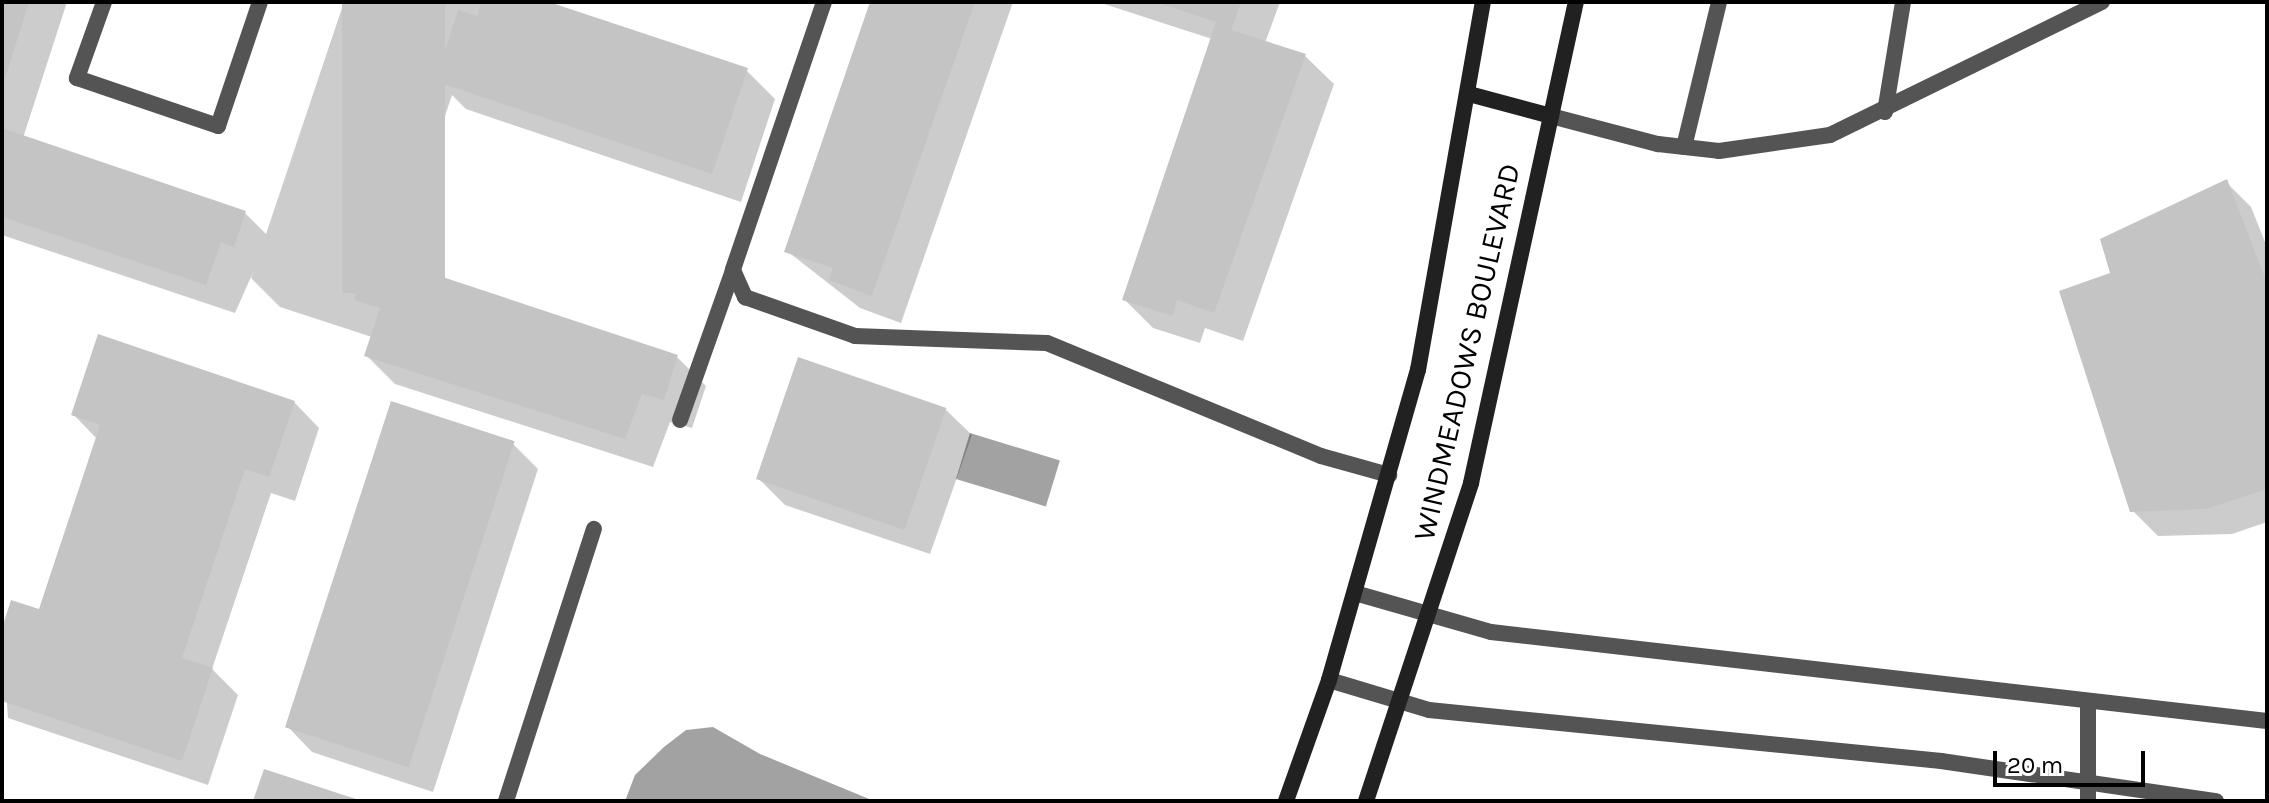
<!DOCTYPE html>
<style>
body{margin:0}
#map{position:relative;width:2269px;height:803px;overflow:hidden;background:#fff;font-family:Karla,sans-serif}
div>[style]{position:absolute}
.water>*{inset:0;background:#a2a2a2;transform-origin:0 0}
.shadow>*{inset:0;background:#0003}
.building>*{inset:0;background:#c4c4c4;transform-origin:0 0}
.lane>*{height:16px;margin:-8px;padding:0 8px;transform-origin:8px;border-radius:8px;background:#545454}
.street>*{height:16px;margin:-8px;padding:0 8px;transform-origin:8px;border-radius:8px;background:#545454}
.secondary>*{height:16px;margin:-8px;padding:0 8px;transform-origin:8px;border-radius:8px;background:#212121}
span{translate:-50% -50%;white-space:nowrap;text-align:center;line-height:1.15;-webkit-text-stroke:7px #fff;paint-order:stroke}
.street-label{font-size:30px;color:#000}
.frame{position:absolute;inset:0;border:4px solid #000;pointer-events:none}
.scale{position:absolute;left:1993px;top:751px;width:152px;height:36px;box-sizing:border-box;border:4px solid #000;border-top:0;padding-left:10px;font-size:24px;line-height:28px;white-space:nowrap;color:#000;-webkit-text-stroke:6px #fff;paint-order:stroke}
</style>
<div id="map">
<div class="water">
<i style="left:970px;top:433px;width:94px;height:48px;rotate:17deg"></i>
<i style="clip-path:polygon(713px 727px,760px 754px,874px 801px,625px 801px,635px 775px,664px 747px,686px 730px)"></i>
</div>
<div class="shadow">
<i style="clip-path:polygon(2px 2px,67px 2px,23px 138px,245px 213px,266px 234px,344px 2px,542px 2px,746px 70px,775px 99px,741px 202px,466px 109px,452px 95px,396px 264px,677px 357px,706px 386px,692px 428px,670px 422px,653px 467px,395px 384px,366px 355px,372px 337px,280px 307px,251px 278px,254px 270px,235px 313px,2px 235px)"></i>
<i style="clip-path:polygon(872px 2px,1013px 2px,901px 323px,860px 308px,787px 251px)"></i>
<i style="clip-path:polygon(1098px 2px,1280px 2px,1265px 43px,1305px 56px,1334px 84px,1243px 341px,1205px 328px,1200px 343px,1153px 328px,1124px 299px,1212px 39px)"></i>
<i style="clip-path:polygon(2226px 182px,2251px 207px,2267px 247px,2267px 522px,2232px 534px,2158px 536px,2132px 510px,2112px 274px)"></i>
<i style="clip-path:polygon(294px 402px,319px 428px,295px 501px,271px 493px,212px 669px,238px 695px,208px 785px,8px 718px,2px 634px,40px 612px,97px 439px,74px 415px)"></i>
<i style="clip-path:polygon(946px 410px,972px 435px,930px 554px,785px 505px,760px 480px)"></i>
<i style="clip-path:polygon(513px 444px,538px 469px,433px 792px,312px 752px,287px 726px)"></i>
</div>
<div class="building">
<i style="clip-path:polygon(2px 2px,29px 2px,3px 85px,2px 85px)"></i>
<i style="left:342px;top:2px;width:103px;height:291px"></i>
<i style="clip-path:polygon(481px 2px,549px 2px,748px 68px,712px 174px,435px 81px,458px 10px,477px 16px)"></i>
<i style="clip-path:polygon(870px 2px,975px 2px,872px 296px,829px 280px,833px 268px,784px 252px)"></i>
<i style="clip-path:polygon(1156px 2px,1241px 2px,1231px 30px,1306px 54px,1214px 313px,1177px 300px,1172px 316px,1122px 300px,1216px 22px)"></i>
<i style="clip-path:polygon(2px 128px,246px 211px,234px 247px,221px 242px,206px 285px,2px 217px)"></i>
<i style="clip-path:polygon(2227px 179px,2267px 283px,2267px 489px,2206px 509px,2130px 512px,2059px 291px,2110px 273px,2100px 239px)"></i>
<i style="clip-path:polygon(370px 253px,678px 355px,664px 400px,642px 394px,625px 439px,364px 356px,380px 308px,354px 300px)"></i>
<i style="clip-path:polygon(98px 334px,295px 401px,269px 477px,245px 469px,182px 658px,213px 668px,182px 761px,2px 701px,2px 628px,11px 600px,39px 609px,100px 425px,71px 415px)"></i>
<i style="left:798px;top:357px;width:157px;height:129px;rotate:19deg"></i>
<i style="left:391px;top:401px;width:130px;height:343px;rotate:18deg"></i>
<i style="clip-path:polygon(264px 769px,359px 800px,359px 801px,253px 801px)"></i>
</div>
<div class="lane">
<i style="left:104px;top:2px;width:81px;rotate:109.6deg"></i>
<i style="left:77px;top:78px;width:149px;rotate:18.8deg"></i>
<i style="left:218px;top:126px;width:131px;rotate:-71.3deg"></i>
<i style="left:824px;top:2px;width:283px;rotate:108.8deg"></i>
<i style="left:733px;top:270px;width:30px;rotate:66deg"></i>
<i style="left:745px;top:297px;width:117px;rotate:19.5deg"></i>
<i style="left:855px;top:336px;width:192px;rotate:2.1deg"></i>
<i style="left:1047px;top:343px;width:296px;rotate:22.4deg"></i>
<i style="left:1321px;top:456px;width:71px;rotate:15.6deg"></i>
<i style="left:1885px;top:112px;width:111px;rotate:-80.7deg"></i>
<i style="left:1551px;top:116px;width:111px;rotate:14.7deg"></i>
<i style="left:1658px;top:144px;width:61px;rotate:6.5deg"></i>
<i style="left:1719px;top:151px;width:112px;rotate:-8.2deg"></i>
<i style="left:1830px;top:135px;width:303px;rotate:-26.1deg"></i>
<i style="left:1684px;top:147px;width:149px;rotate:-76.4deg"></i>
<i style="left:680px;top:420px;width:159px;rotate:-70.5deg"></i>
<i style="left:506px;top:801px;width:286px;rotate:-72.1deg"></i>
<i style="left:2088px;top:801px;width:18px;rotate:-90deg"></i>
</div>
<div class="street">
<i style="left:1355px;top:593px;width:141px;rotate:16deg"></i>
<i style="left:1491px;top:632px;width:781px;rotate:6.54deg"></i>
<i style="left:1329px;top:680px;width:104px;rotate:16.7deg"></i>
<i style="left:1429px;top:710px;width:515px;rotate:5.69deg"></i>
<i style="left:1941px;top:761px;width:278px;rotate:8.3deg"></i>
<i style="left:2088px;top:702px;width:81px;rotate:90deg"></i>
</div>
<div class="secondary">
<i style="left:1469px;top:94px;width:85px;rotate:15deg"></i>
<i style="left:1286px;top:801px;width:128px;rotate:-70.4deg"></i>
<i style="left:1329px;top:680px;width:323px;rotate:-74deg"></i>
<i style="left:1418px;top:370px;width:374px;rotate:-80deg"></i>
<i style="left:1366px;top:801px;width:335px;rotate:-71.7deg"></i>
<i style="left:1471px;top:483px;width:492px;rotate:-77.7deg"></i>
</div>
<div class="street-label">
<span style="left:1467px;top:352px;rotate:-77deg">WINDMEADOWS BOULEVARD</span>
</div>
<div class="frame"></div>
<div class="scale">20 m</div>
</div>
